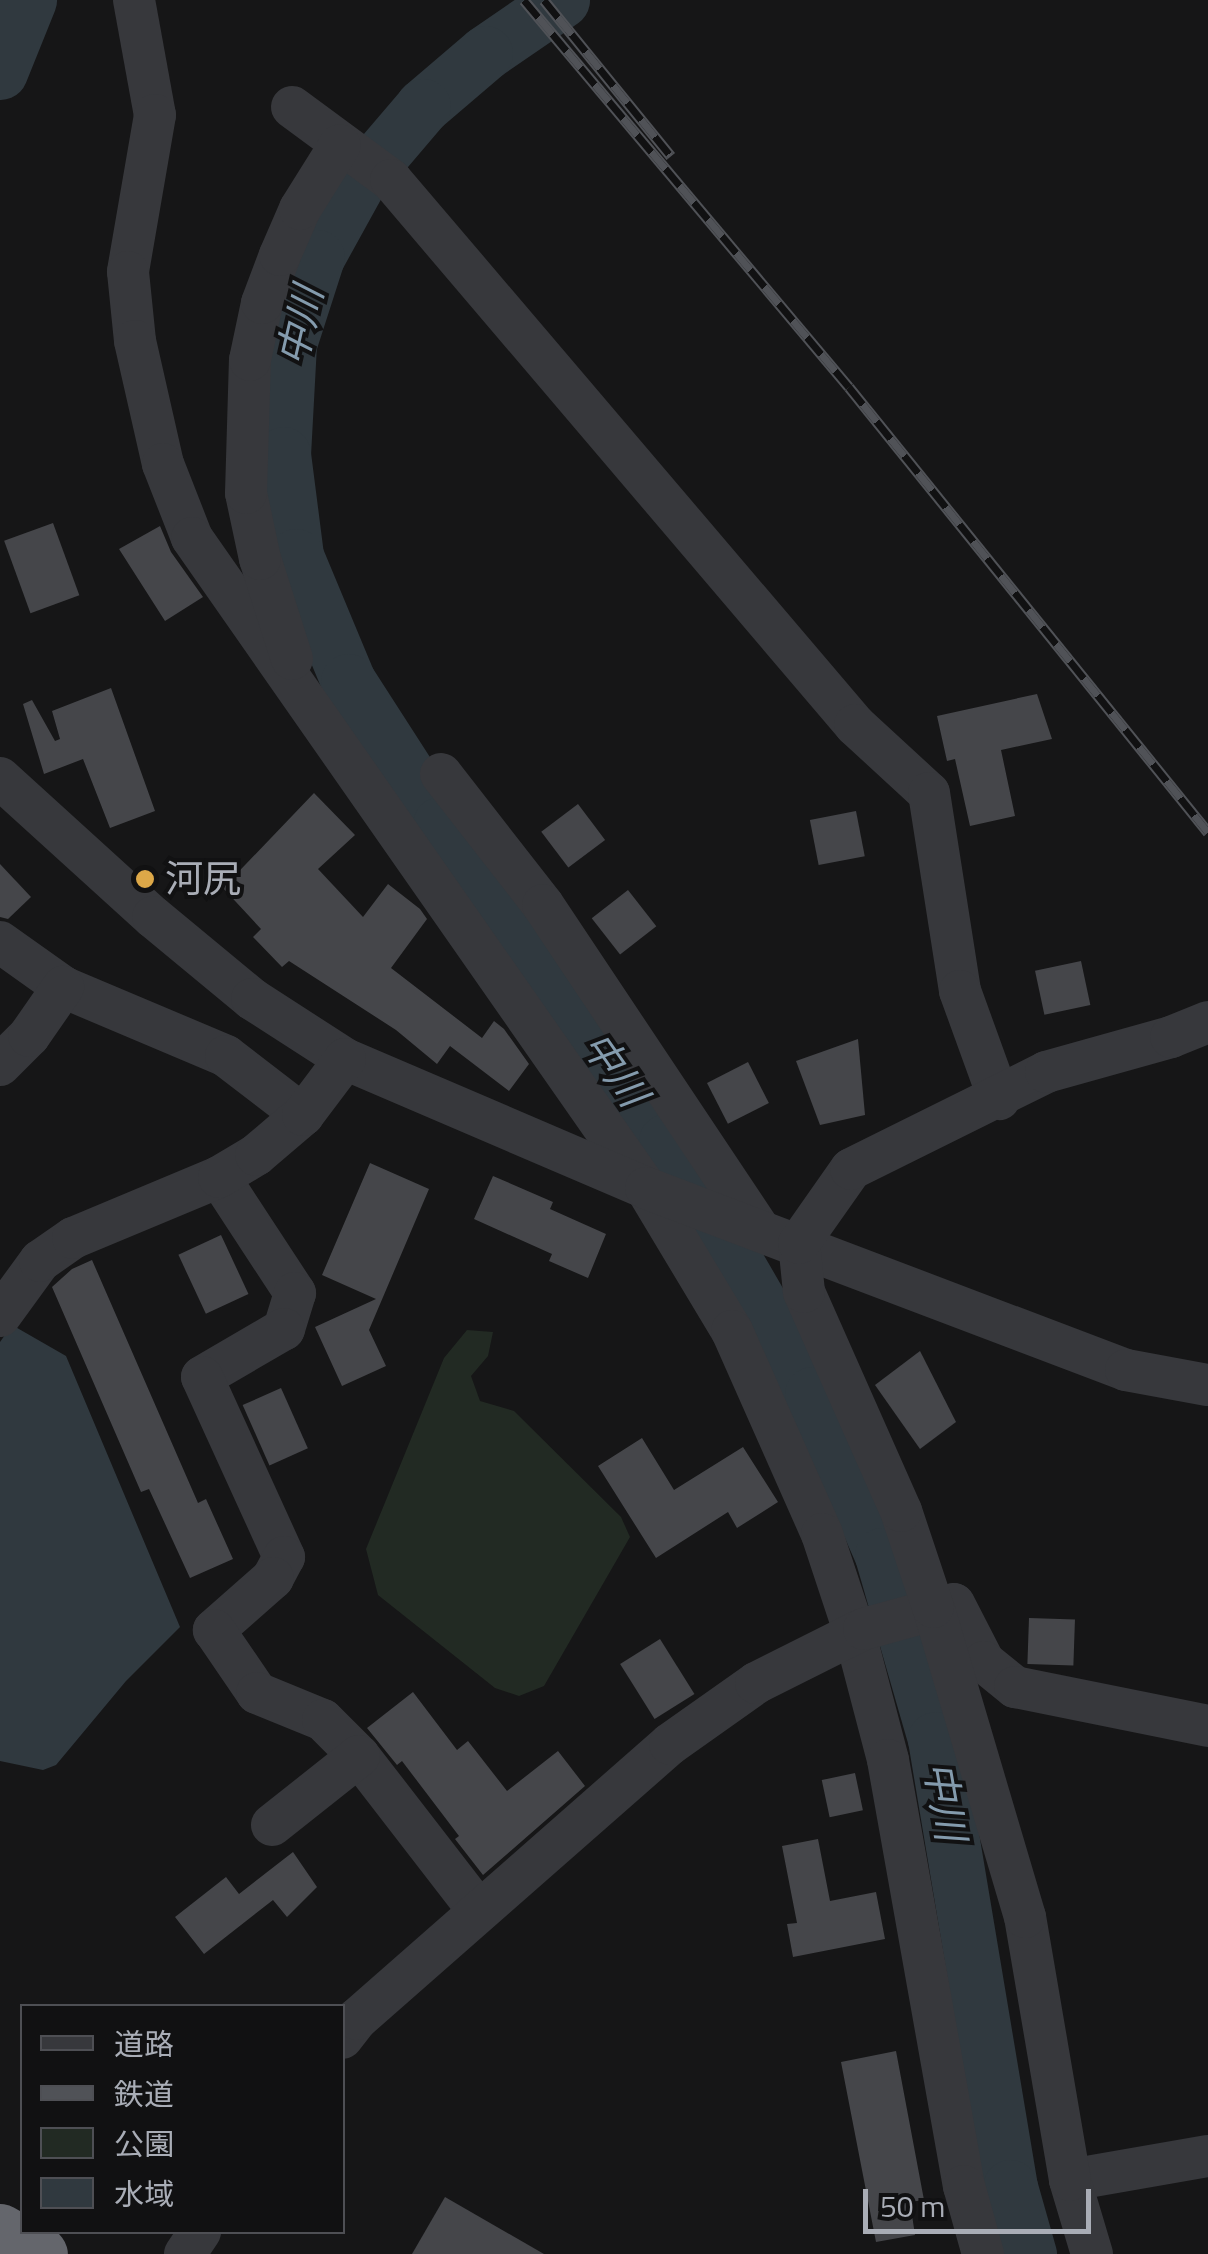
<!DOCTYPE html>
<meta charset="utf-8">
<style>
body{margin:0}
#map{position:relative;width:1208px;height:2254px;overflow:hidden;background:#161617;font-family:"Titillium Web","Noto Sans JP",sans-serif}
div>[style]{position:absolute}
.green>*{inset:0;background:#222a23}
.water>*{inset:0;background:#30393f}
.river>*{height:55px;margin:-27.5px;padding:0 27.5px;transform-origin:27.5px;border-radius:27.5px;background:#30393f}
.building>*{inset:0;background:#45464a;transform-origin:0 0}
.minor>*{height:42px;margin:-21px;padding:0 21px;transform-origin:21px;border-radius:21px;background:#37383c}
.highway>*{height:55px;margin:-27.5px;padding:0 27.5px;transform-origin:27.5px;border-radius:27.5px;background:#64666c}
.rail>*{height:11px;margin-top:-5.5px;transform-origin:0;background:repeating-linear-gradient(90deg,#111112 0 22px,#505257 0 44px);box-sizing:border-box;border-block:2px solid #505257}
.dots>*{width:28px;height:28px;translate:-50% -50%;box-sizing:border-box;border:5px solid #111112;border-radius:50%}
span{translate:-50% -50%;white-space:nowrap;text-align:center;line-height:1.15;-webkit-text-stroke:8px #111112;paint-order:stroke}
.poi-label{font-size:38px;color:#a9adb6}
.left{translate:0 -50%;text-align:left}
.water-label{font-size:40px;color:#849bad;font-style:italic}
.legend{position:absolute;left:20px;top:2004px;width:325px;height:230px;box-sizing:border-box;background:#111112;border:2px solid #4e4f54;margin:0;padding:12px 18px;list-style:none;font-size:30px;color:#a9adb6}
.legend li{display:flex;align-items:center;gap:20px;height:50px}
.legend b{width:50px;border:2px solid #4e4f54}
.scale{position:absolute;left:863px;top:2189px;width:228px;height:45px;box-sizing:border-box;border:5px solid #a9adb6;border-top:0;padding-left:12px;font-size:30px;line-height:35px;white-space:nowrap;color:#a9adb6;-webkit-text-stroke:8px #111112;paint-order:stroke}
</style>
<div id="map">
<div class="green">
<i style="clip-path:polygon(467px 1330px,493px 1332px,488px 1356px,471px 1376px,480px 1401px,514px 1411px,621px 1517px,630px 1537px,544px 1686px,519px 1696px,495px 1688px,378px 1595px,366px 1549px,444px 1358px)"></i>
</div>
<div class="water">
<i style="clip-path:polygon(12px 1325px,66px 1356px,180px 1627px,126px 1681px,56px 1765px,43px 1770px,0 1761px,0 1342px)"></i>
</div>
<div class="river">
<i style="left:562px;top:0;width:93px;rotate:145.5deg"></i>
<i style="left:485px;top:53px;width:82px;rotate:139.5deg"></i>
<i style="left:423px;top:106px;width:99px;rotate:130.5deg"></i>
<i style="left:359px;top:181px;width:87px;rotate:118.9deg"></i>
<i style="left:317px;top:257px;width:91px;rotate:107.8deg"></i>
<i style="left:289px;top:344px;width:110px;rotate:93.1deg"></i>
<i style="left:283px;top:454px;width:103px;rotate:82.7deg"></i>
<i style="left:296px;top:556px;width:135px;rotate:67.4deg"></i>
<i style="left:348px;top:681px;width:170px;rotate:57.2deg"></i>
<i style="left:440px;top:824px;width:389px;rotate:54.5deg"></i>
<i style="left:666px;top:1141px;width:292px;rotate:60deg"></i>
<i style="left:812px;top:1394px;width:176px;rotate:66.5deg"></i>
<i style="left:882px;top:1555px;width:191px;rotate:73.9deg"></i>
<i style="left:935px;top:1739px;width:454px;rotate:80.5deg"></i>
<i style="left:1010px;top:2187px;width:70px;rotate:74.2deg"></i>
<i style="left:0;top:72px;width:78px;rotate:-68.1deg"></i>
</div>
<div class="building">
<i style="left:53px;top:523px;width:77px;height:52px;rotate:70deg"></i>
<i style="clip-path:polygon(160px 526px,171px 552px,203px 597px,165px 621px,119px 549px)"></i>
<i style="clip-path:polygon(111px 688px,155px 811px,110px 828px,83px 759px,44px 774px,23px 704px,32px 700px,55px 741px,60px 739px,52px 711px)"></i>
<i style="clip-path:polygon(1037px 694px,1052px 739px,1001px 750px,1015px 816px,970px 826px,955px 759px,947px 761px,937px 716px)"></i>
<i style="clip-path:polygon(314px 793px,355px 835px,318px 869px,363px 917px,388px 884px,420px 909px,427px 919px,391px 968px,482px 1038px,494px 1021px,504px 1029px,529px 1064px,509px 1091px,450px 1046px,437px 1064px,396px 1030px,289px 961px,282px 967px,253px 937px,261px 929px,223px 888px)"></i>
<i style="left:578px;top:804px;width:45px;height:46px;rotate:53deg"></i>
<i style="left:856px;top:811px;width:46px;height:47px;rotate:79deg"></i>
<i style="clip-path:polygon(0 864px,31px 897px,8px 919px,0 917px)"></i>
<i style="left:628px;top:890px;width:46px;height:46px;rotate:52deg"></i>
<i style="left:1081px;top:961px;width:45px;height:47px;rotate:78deg"></i>
<i style="clip-path:polygon(858px 1039px,865px 1115px,820px 1125px,796px 1061px)"></i>
<i style="left:748px;top:1062px;width:46px;height:46px;rotate:63deg"></i>
<i style="clip-path:polygon(370px 1163px,429px 1189px,369px 1330px,386px 1366px,342px 1386px,315px 1327px,376px 1299px,322px 1275px)"></i>
<i style="clip-path:polygon(493px 1176px,553px 1202px,550px 1209px,606px 1234px,588px 1278px,549px 1261px,552px 1254px,474px 1219px)"></i>
<i style="left:221px;top:1235px;width:65px;height:47px;rotate:65deg"></i>
<i style="clip-path:polygon(92px 1260px,198px 1503px,206px 1499px,233px 1559px,190px 1578px,149px 1489px,141px 1492px,52px 1287px,72px 1269px)"></i>
<i style="clip-path:polygon(920px 1351px,956px 1422px,920px 1449px,875px 1385px)"></i>
<i style="left:281px;top:1388px;width:66px;height:42px;rotate:66deg"></i>
<i style="clip-path:polygon(642px 1438px,674px 1490px,743px 1447px,778px 1502px,737px 1528px,728px 1512px,656px 1558px,598px 1466px)"></i>
<i style="left:1029px;top:1618px;width:46px;height:46px;rotate:2deg"></i>
<i style="left:660px;top:1639px;width:65px;height:47px;rotate:58deg"></i>
<i style="clip-path:polygon(413px 1692px,457px 1750px,468px 1741px,507px 1791px,558px 1751px,585px 1786px,483px 1875px,455px 1839px,459px 1836px,402px 1761px,397px 1765px,367px 1728px)"></i>
<i style="left:855px;top:1773px;width:38px;height:34px;rotate:78deg"></i>
<i style="clip-path:polygon(818px 1839px,830px 1901px,876px 1892px,885px 1939px,793px 1957px,787px 1924px,797px 1923px,782px 1846px)"></i>
<i style="clip-path:polygon(293px 1852px,317px 1887px,287px 1917px,273px 1900px,204px 1954px,175px 1917px,226px 1877px,239px 1894px)"></i>
<i style="clip-path:polygon(896px 2051px,924px 2200px,910px 2202px,915px 2235px,876px 2242px,841px 2062px)"></i>
<i style="clip-path:polygon(445px 2197px,544px 2254px,412px 2254px)"></i>
</div>
<div class="minor">
<i style="left:134px;top:0;width:117px;rotate:79.7deg"></i>
<i style="left:155px;top:115px;width:159px;rotate:99.8deg"></i>
<i style="left:128px;top:272px;width:69px;rotate:84.2deg"></i>
<i style="left:135px;top:341px;width:126px;rotate:77.2deg"></i>
<i style="left:163px;top:464px;width:79px;rotate:68.6deg"></i>
<i style="left:192px;top:538px;width:793px;rotate:55.07deg"></i>
<i style="left:646px;top:1188px;width:167px;rotate:59deg"></i>
<i style="left:732px;top:1331px;width:222px;rotate:66.1deg"></i>
<i style="left:822px;top:1534px;width:105px;rotate:71.7deg"></i>
<i style="left:855px;top:1634px;width:130px;rotate:75.3deg"></i>
<i style="left:888px;top:1760px;width:433px;rotate:79.9deg"></i>
<i style="left:964px;top:2186px;width:71px;rotate:74.4deg"></i>
<i style="left:292px;top:107px;width:123px;rotate:36.4deg"></i>
<i style="left:391px;top:180px;width:716px;rotate:49.59deg"></i>
<i style="left:855px;top:725px;width:100px;rotate:42.6deg"></i>
<i style="left:929px;top:793px;width:200px;rotate:81.1deg"></i>
<i style="left:960px;top:991px;width:115px;rotate:70.1deg"></i>
<i style="left:292px;top:659px;width:105px;rotate:-107.7deg"></i>
<i style="left:260px;top:559px;width:67px;rotate:-102deg"></i>
<i style="left:246px;top:493px;width:133px;rotate:-88.3deg"></i>
<i style="left:250px;top:360px;width:58px;rotate:-78.1deg"></i>
<i style="left:262px;top:303px;width:51px;rotate:-69.4deg"></i>
<i style="left:280px;top:255px;width:50px;rotate:-66.5deg"></i>
<i style="left:300px;top:209px;width:75px;rotate:-58deg"></i>
<i style="left:441px;top:774px;width:166px;rotate:52.1deg"></i>
<i style="left:543px;top:905px;width:389px;rotate:56.3deg"></i>
<i style="left:0;top:778px;width:207px;rotate:42.3deg"></i>
<i style="left:153px;top:917px;width:129px;rotate:39.6deg"></i>
<i style="left:252px;top:999px;width:111px;rotate:32.8deg"></i>
<i style="left:345px;top:1059px;width:327px;rotate:23.2deg"></i>
<i style="left:646px;top:1188px;width:513px;rotate:20.77deg"></i>
<i style="left:1126px;top:1370px;width:83px;rotate:10.4deg"></i>
<i style="left:0;top:942px;width:77px;rotate:35.5deg"></i>
<i style="left:63px;top:987px;width:177px;rotate:22.9deg"></i>
<i style="left:226px;top:1056px;width:97px;rotate:37.5deg"></i>
<i style="left:0;top:1065px;width:41px;rotate:-45deg"></i>
<i style="left:29px;top:1036px;width:60px;rotate:-55.2deg"></i>
<i style="left:219px;top:1177px;width:139px;rotate:56.8deg"></i>
<i style="left:295px;top:1293px;width:38px;rotate:107deg"></i>
<i style="left:284px;top:1329px;width:95px;rotate:149.7deg"></i>
<i style="left:202px;top:1377px;width:198px;rotate:65.5deg"></i>
<i style="left:284px;top:1557px;width:24px;rotate:118deg"></i>
<i style="left:273px;top:1578px;width:79px;rotate:138.6deg"></i>
<i style="left:214px;top:1630px;width:76px;rotate:55.7deg"></i>
<i style="left:257px;top:1693px;width:71px;rotate:22.2deg"></i>
<i style="left:323px;top:1720px;width:51px;rotate:45deg"></i>
<i style="left:359px;top:1756px;width:196px;rotate:52.3deg"></i>
<i style="left:0;top:1316px;width:68px;rotate:-54deg"></i>
<i style="left:40px;top:1261px;width:40px;rotate:-34.9deg"></i>
<i style="left:73px;top:1238px;width:158px;rotate:-22.7deg"></i>
<i style="left:219px;top:1177px;width:43px;rotate:-30.7deg"></i>
<i style="left:256px;top:1155px;width:62px;rotate:-40.4deg"></i>
<i style="left:303px;top:1115px;width:70px;rotate:-53.1deg"></i>
<i style="left:272px;top:1825px;width:111px;rotate:-38.4deg"></i>
<i style="left:342px;top:2038px;width:24px;rotate:-52deg"></i>
<i style="left:357px;top:2019px;width:417px;rotate:-41.3deg"></i>
<i style="left:670px;top:1744px;width:105px;rotate:-35.3deg"></i>
<i style="left:756px;top:1683px;width:121px;rotate:-26.6deg"></i>
<i style="left:864px;top:1629px;width:93px;rotate:-15.5deg"></i>
<i style="left:954px;top:1604px;width:65px;rotate:62.7deg"></i>
<i style="left:984px;top:1662px;width:40px;rotate:39deg"></i>
<i style="left:1015px;top:1687px;width:197px;rotate:11.4deg"></i>
<i style="left:1070px;top:2180px;width:140px;rotate:-9.9deg"></i>
<i style="left:185px;top:2254px;width:27px;rotate:-56deg"></i>
<i style="left:1092px;top:2254px;width:77px;rotate:-106.6deg"></i>
<i style="left:1070px;top:2180px;width:267px;rotate:-99.7deg"></i>
<i style="left:1025px;top:1917px;width:323px;rotate:-106.5deg"></i>
<i style="left:933px;top:1607px;width:101px;rotate:-108.4deg"></i>
<i style="left:901px;top:1511px;width:240px;rotate:-113.9deg"></i>
<i style="left:804px;top:1292px;width:49px;rotate:-95.8deg"></i>
<i style="left:799px;top:1243px;width:90px;rotate:-54.9deg"></i>
<i style="left:851px;top:1169px;width:218px;rotate:-26.4deg"></i>
<i style="left:1046px;top:1072px;width:130px;rotate:-15.6deg"></i>
<i style="left:1171px;top:1037px;width:40px;rotate:-22deg"></i>
</div>
<div class="highway">
<i style="left:0;top:2231px;width:46px;rotate:29.9deg"></i>
</div>
<div class="rail">
<i style="left:524px;top:0;width:505px;rotate:49.98deg"></i>
<i style="left:849px;top:387px;width:572px;rotate:51.11deg"></i>
<i style="left:544px;top:0;width:201px;rotate:50.9deg"></i>
</div>
<div class="dots">
<i style="left:145px;top:879px;background:#dda848"></i>
</div>
<div class="poi-label">
<span class="left" style="left:165px;top:879px">河尻</span>
</div>
<div class="water-label">
<span style="left:300px;top:326px;rotate:-77deg">中川</span>
<span style="left:615px;top:1069px;rotate:55deg">中川</span>
<span style="left:945px;top:1801px;rotate:80deg">中川</span>
</div>
<ul class="legend">
<li><b style="height:12px;background:#37383c"></b>道路</li>
<li><b style="height:12px;background:#505257"></b>鉄道</li>
<li><b style="height:28px;background:#222a23"></b>公園</li>
<li><b style="height:28px;background:#30393f"></b>水域</li>
</ul>
<div class="scale">50 m</div>
</div>
